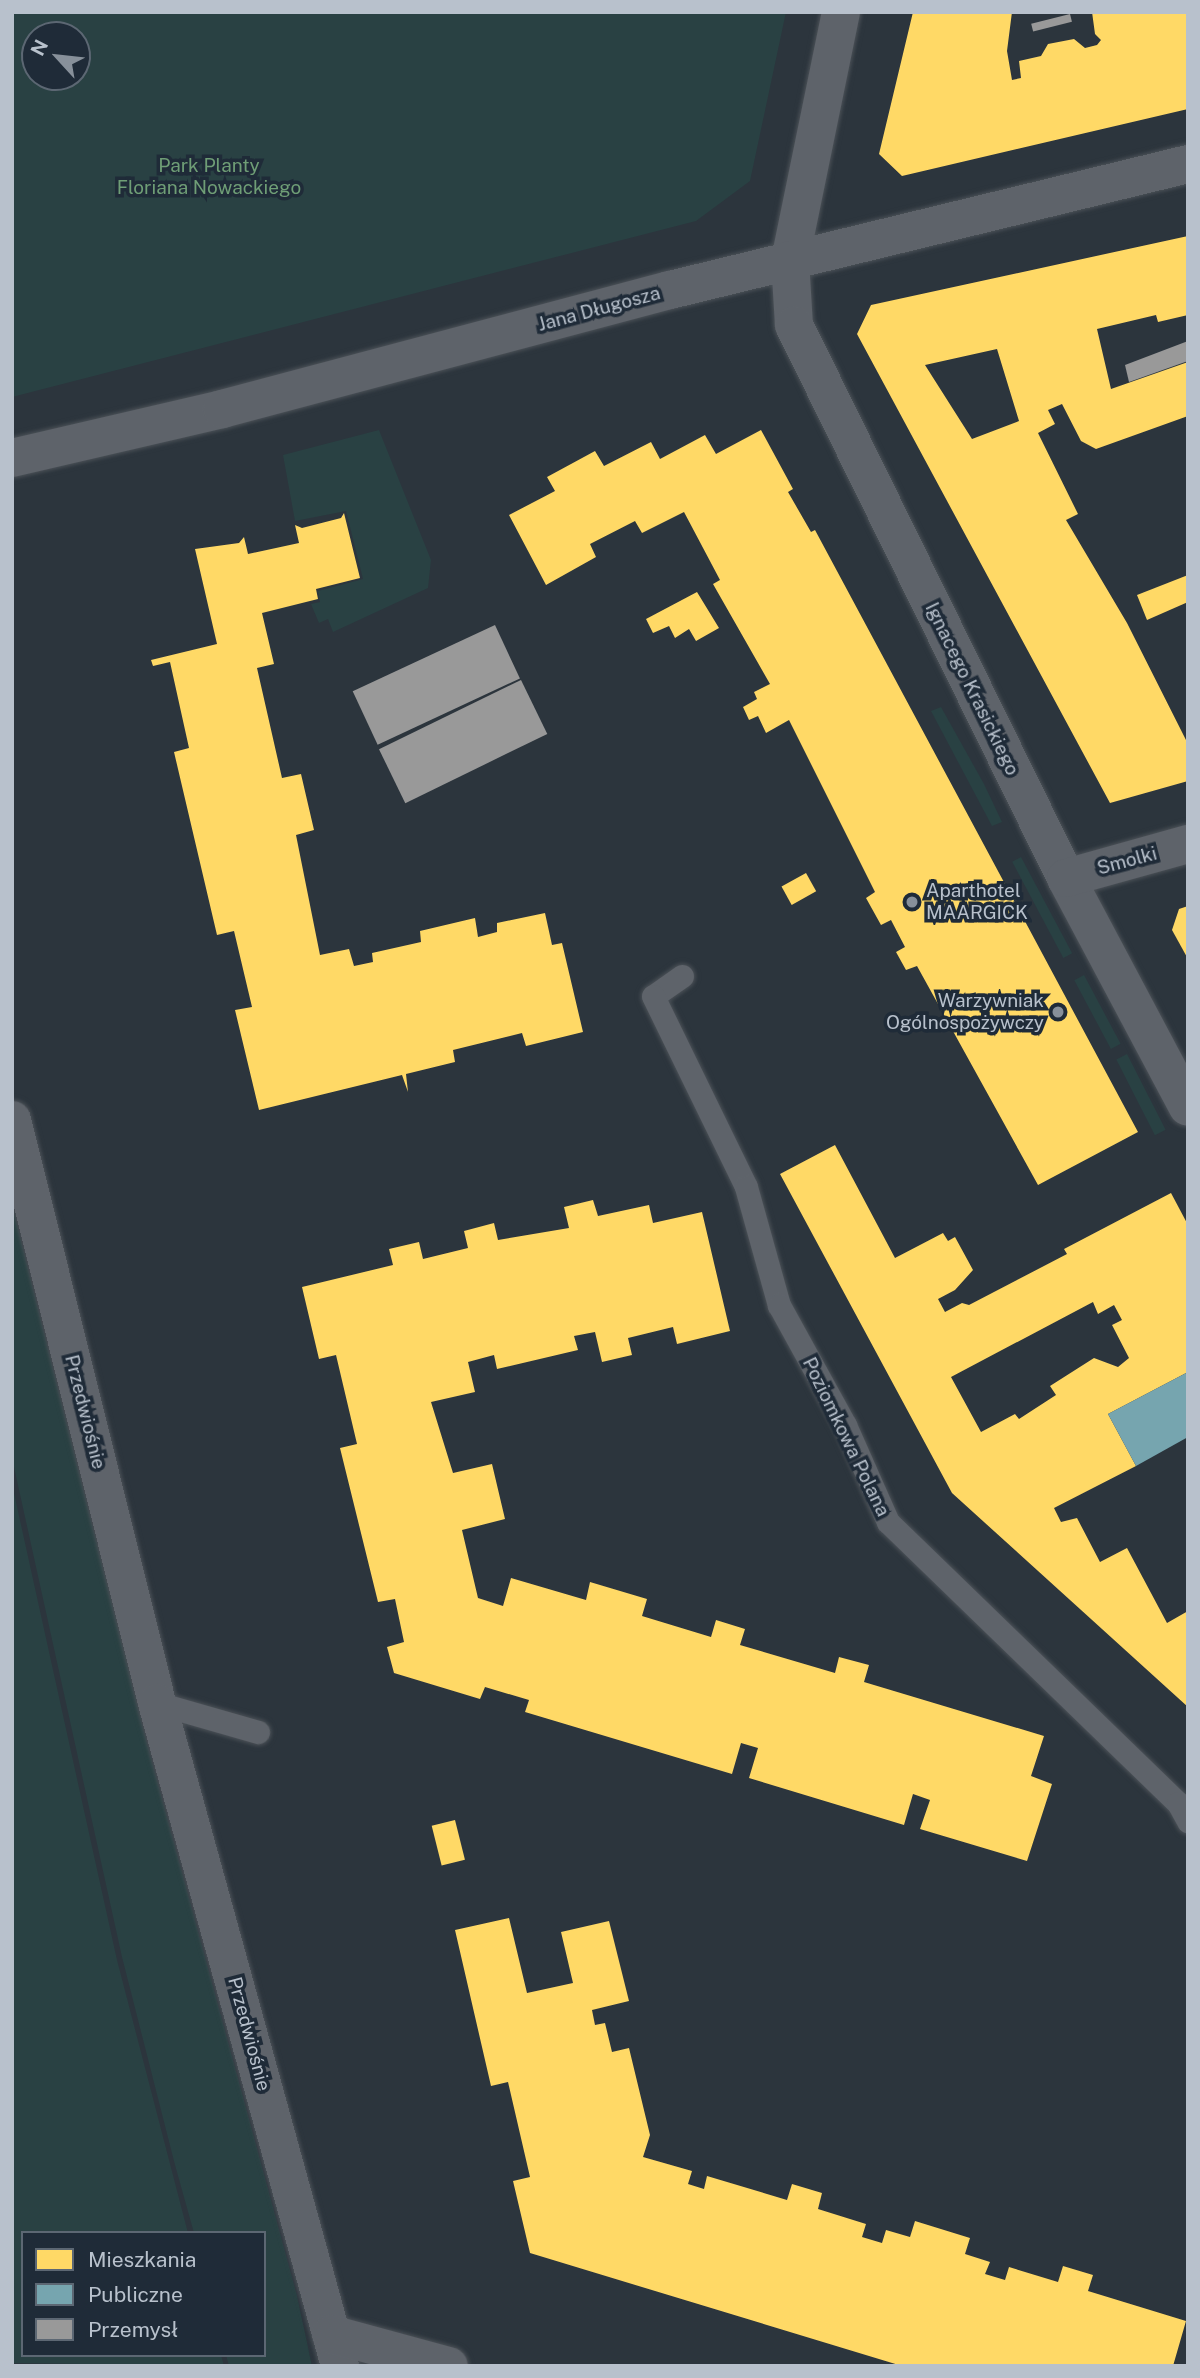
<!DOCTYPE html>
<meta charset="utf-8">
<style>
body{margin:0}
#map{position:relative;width:1200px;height:2378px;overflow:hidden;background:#2c353d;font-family:"Public Sans",sans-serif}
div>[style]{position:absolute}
.green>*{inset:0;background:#294143;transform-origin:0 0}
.homes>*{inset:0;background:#ffd966;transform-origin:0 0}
.public>*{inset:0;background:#76a5af}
.industry>*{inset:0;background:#999;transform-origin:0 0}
.roads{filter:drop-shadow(0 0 2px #4b5157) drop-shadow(0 0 2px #4b5157)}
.lane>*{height:23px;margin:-11.5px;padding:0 11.5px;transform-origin:11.5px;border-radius:11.5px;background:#5e636a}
.street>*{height:38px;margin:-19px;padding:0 19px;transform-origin:19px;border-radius:19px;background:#5e636a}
.dots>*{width:19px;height:19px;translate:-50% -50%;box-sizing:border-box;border:4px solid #1f2b38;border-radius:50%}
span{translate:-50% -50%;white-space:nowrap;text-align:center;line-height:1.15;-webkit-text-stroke:7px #1f2b38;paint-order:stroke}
.park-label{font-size:19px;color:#6f9e76}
.street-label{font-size:19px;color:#b8c1cc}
.poi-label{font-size:19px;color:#b8c1cc}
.left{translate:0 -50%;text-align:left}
.right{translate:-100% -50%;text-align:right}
.frame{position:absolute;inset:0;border:14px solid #b8c1cc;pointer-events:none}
.legend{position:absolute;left:21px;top:2231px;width:245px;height:126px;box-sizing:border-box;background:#1f2b38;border:2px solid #5c6773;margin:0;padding:9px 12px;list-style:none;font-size:21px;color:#b8c1cc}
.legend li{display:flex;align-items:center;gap:14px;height:35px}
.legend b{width:35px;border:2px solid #5c6773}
.north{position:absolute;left:21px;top:21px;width:70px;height:70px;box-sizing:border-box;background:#1f2b38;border:2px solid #5c6773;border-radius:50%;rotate:297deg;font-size:19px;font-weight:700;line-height:28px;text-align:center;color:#b8c1cc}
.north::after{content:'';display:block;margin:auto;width:24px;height:32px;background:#87909a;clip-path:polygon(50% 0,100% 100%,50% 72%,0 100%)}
</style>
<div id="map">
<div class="green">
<i style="clip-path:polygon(evenodd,12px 12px,786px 12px,750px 181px,696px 221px,12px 397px,12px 12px,35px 35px,77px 35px,77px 77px,35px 77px,35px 35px)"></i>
<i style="clip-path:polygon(379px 430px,431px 560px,428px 588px,333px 632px,328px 619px,319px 623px,311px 604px,320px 602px,318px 591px,363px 579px,346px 511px,295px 521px,283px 455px)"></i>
<i style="clip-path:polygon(941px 707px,984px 784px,1002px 822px,992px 826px,931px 711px)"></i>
<i style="left:1021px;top:857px;width:109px;height:10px;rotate:62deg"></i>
<i style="left:1084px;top:975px;width:78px;height:11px;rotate:62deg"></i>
<i style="left:1127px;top:1054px;width:85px;height:12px;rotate:63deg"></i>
<i style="clip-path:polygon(12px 1204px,147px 1743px,297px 2296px,312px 2366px,229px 2366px,226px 2355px,264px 2355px,264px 2233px,194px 2233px,175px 2165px,122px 1957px,12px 1458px)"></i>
<i style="clip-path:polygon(12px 1484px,117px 1960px,188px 2233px,23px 2233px,23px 2355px,221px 2355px,224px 2366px,12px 2363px)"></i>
</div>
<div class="homes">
<i style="clip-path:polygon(913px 12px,1012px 12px,1007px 51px,1012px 80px,1021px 78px,1019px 61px,1041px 56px,1048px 44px,1074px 39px,1085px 48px,1097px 45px,1101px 40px,1095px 34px,1092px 12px,1188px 12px,1188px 109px,902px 176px,879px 154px)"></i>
<i style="clip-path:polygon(evenodd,1188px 236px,1188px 315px,1158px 322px,1156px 315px,1097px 329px,1111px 389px,1188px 362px,1188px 416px,1096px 449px,1081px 441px,1062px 404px,1048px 410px,1055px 424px,1038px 433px,1078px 514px,1066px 520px,1127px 623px,1188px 744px,1188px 781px,1110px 803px,857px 334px,871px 305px,1188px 236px,997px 349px,1019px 421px,972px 439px,925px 365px,997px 349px)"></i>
<i style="clip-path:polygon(761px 430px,793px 489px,788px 492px,811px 532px,815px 530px,1138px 1132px,1038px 1185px,917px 966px,906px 970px,896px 952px,905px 947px,891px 920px,881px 925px,866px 898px,875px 892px,789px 720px,766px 733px,758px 716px,749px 720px,743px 707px,757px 699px,754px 692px,770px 684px,713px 584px,720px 580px,684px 512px,642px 533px,635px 521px,590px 544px,596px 557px,546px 585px,509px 515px,555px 491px,547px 477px,595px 451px,604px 466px,651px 442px,660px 459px,705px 435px,716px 454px)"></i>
<i style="clip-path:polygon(344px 513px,360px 578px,316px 589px,318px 599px,262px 613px,274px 664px,257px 668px,282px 778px,301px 774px,314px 830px,296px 835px,320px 955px,349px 949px,354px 966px,373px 962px,372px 953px,421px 942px,420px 931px,475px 918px,478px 937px,497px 932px,497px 923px,545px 913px,552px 945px,562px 943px,583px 1032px,526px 1046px,522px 1033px,453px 1050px,455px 1062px,406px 1074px,408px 1092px,402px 1075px,259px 1110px,235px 1010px,252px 1007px,234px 931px,217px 935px,174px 752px,189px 748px,170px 662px,153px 666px,151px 660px,217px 644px,195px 549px,239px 543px,244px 537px,248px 554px,299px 543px,295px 525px,302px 528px,341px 518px)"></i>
<i style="clip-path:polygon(1188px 575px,1188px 602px,1147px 620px,1137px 595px)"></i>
<i style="clip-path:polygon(697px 592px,719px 628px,696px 641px,689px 629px,675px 638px,669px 626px,653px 633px,646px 619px)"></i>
<i style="left:806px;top:873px;width:21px;height:28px;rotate:61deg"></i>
<i style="clip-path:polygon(1188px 906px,1188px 959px,1172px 930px,1179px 909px)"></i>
<i style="clip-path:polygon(evenodd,835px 1145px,895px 1258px,943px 1233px,948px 1241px,955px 1237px,973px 1270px,955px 1290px,938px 1299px,945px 1312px,962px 1303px,969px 1305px,1067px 1254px,1064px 1249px,1171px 1193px,1188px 1225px,1188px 1372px,1108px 1414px,1136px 1466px,1054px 1508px,1061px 1522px,1077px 1518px,1100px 1562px,1127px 1548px,1167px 1623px,1188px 1611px,1188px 1707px,952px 1493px,780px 1174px,835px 1145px,1093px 1302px,1098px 1314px,1114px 1305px,1122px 1320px,1112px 1325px,1129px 1358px,1118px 1367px,1094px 1358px,1050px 1386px,1056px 1395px,1019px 1419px,1015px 1414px,981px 1432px,951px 1377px,1093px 1302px)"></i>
<i style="clip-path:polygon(593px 1200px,598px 1216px,649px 1205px,653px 1223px,702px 1212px,730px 1331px,677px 1344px,673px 1327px,628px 1338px,632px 1355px,602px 1362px,595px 1332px,574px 1336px,578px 1350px,497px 1369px,494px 1355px,468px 1362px,475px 1392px,431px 1402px,453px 1473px,492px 1464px,505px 1519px,462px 1530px,478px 1598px,503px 1606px,511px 1578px,586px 1600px,590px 1582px,647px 1599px,642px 1616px,711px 1637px,716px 1620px,745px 1629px,740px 1645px,835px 1673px,839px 1657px,869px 1665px,864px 1682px,1044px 1736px,1031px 1776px,1052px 1784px,1027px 1861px,920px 1829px,930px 1800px,913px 1794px,904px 1825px,749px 1778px,758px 1748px,741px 1743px,732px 1774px,525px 1712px,529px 1700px,485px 1687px,480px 1699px,394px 1673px,387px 1647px,404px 1642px,395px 1599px,378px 1602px,340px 1448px,357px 1444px,336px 1355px,319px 1359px,302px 1287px,393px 1265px,389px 1249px,419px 1242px,423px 1259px,468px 1248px,464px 1231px,494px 1223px,498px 1240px,569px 1228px,564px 1207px)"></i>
<i style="left:455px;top:1820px;width:41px;height:24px;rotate:76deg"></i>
<i style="clip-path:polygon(509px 1918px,527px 1993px,573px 1983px,561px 1932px,609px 1921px,629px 2001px,592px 2010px,595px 2025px,605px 2023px,612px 2052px,629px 2048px,650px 2135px,643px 2157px,692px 2171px,688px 2184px,704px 2189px,707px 2176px,787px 2200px,792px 2184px,822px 2193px,818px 2209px,866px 2224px,862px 2237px,882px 2243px,886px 2230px,910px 2237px,915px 2221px,970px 2238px,965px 2254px,990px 2262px,985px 2274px,1005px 2280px,1009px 2267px,1058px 2282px,1063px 2266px,1093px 2275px,1088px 2291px,1186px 2321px,1173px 2366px,902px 2366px,530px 2253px,513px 2181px,530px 2177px,508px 2082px,491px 2086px,455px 1930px)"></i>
</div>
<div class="public">
<i style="clip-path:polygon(1188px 1372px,1188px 1437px,1136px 1466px,1108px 1414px)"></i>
</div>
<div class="industry">
<i style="left:1070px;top:14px;width:8px;height:40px;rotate:76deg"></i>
<i style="clip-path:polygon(1188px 341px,1188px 361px,1129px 382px,1125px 365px)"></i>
<i style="left:495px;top:625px;width:59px;height:157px;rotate:65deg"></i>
<i style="left:521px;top:680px;width:60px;height:158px;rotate:64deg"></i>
</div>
<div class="roads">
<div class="lane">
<i style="left:682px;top:976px;width:35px;rotate:145deg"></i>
<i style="left:653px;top:996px;width:212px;rotate:64deg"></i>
<i style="left:746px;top:1187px;width:123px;rotate:74.4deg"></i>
<i style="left:779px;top:1305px;width:137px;rotate:61.2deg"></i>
<i style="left:845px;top:1425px;width:106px;rotate:66.1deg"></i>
<i style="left:888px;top:1522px;width:404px;rotate:44.1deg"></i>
<i style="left:1178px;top:1803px;width:21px;rotate:61deg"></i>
<i style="left:157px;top:1703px;width:105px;rotate:16deg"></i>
</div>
<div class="street">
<i style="left:841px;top:12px;width:253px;rotate:101.6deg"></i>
<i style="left:790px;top:260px;width:65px;rotate:86.5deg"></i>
<i style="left:794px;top:325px;width:616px;rotate:63.81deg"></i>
<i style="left:1066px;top:878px;width:259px;rotate:62deg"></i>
<i style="left:12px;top:458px;width:216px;rotate:-13.1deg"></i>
<i style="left:222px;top:409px;width:464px;rotate:-14.9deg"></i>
<i style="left:670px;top:290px;width:533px;rotate:-13.67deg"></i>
<i style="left:1066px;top:878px;width:127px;rotate:-15.6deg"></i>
<i style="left:12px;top:1120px;width:601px;rotate:76.03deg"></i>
<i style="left:157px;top:1703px;width:688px;rotate:74.57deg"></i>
<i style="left:331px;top:2334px;width:122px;rotate:15.2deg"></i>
</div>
</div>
<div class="dots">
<i style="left:912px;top:902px;background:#87909a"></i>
<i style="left:1058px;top:1012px;background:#87909a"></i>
</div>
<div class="park-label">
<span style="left:209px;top:177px">Park Planty<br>Floriana Nowackiego</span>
</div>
<div class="street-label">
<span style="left:599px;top:309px;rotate:-15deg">Jana Długosza</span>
<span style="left:972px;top:689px;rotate:64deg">Ignacego Krasickiego</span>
<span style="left:1127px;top:861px;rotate:-15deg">Smolki</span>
<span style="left:85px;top:1412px;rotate:76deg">Przedwiośnie</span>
<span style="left:846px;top:1437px;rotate:64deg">Poziomkowa Polana</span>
<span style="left:249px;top:2034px;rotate:75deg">Przedwiośnie</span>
</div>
<div class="poi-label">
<span class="left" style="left:926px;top:902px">Aparthotel<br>MAARGICK</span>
<span class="right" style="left:1044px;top:1012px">Warzywniak<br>Ogólnospożywczy</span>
</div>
<div class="frame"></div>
<ul class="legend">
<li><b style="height:19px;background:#ffd966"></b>Mieszkania</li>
<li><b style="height:19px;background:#76a5af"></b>Publiczne</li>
<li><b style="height:19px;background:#999"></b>Przemysł</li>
</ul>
<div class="north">N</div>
</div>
